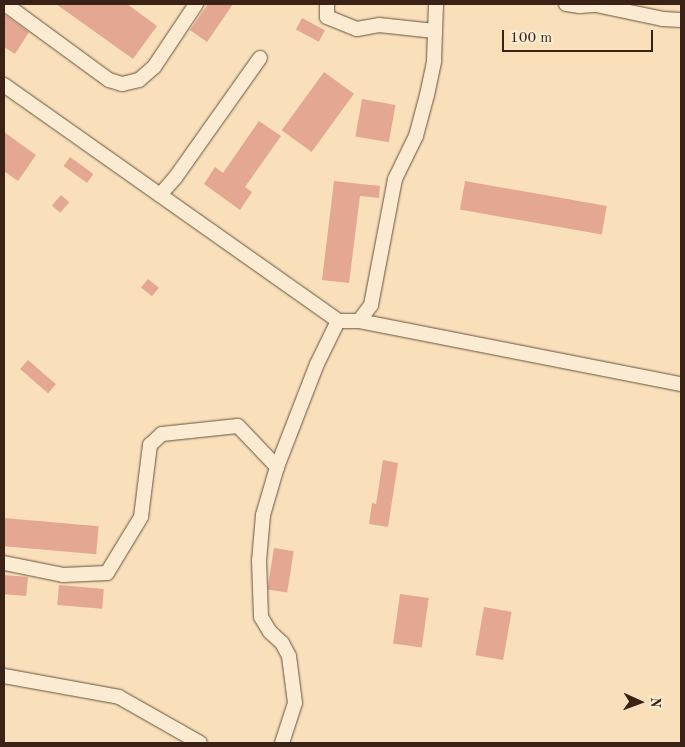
<!DOCTYPE html>
<style>
body{margin:0}
#map{position:relative;width:685px;height:747px;overflow:hidden;background:#f9e0ba;font-family:"Old Standard TT",serif}
div>[style]{position:absolute}
.building>*{inset:0;background:#e3a792;transform-origin:0 0}
.roads{filter:drop-shadow(0 0 1px #6a523f) drop-shadow(0 0 1px #6a523f)}
.minor>*{height:14px;margin:-7px;padding:0 7px;transform-origin:7px;border-radius:7px;background:#fbebd2}
span{translate:-50% -50%;white-space:nowrap;text-align:center;line-height:1.15;-webkit-text-stroke:5px #fbebd2;paint-order:stroke}
.frame{position:absolute;inset:0;border:5px solid #3b2216;pointer-events:none}
.north{position:absolute;left:615px;top:677px;width:50px;height:50px;-webkit-text-stroke:4px #fbebd2;paint-order:stroke;rotate:92deg;font-size:14px;font-weight:700;line-height:20px;text-align:center;color:#3b2216}
.north::after{content:'';display:block;margin:auto;width:18px;height:22px;background:#3b2216;clip-path:polygon(50% 0,100% 100%,50% 72%,0 100%)}
.scale{position:absolute;left:502px;top:30px;width:151px;height:22px;box-sizing:border-box;border:2px solid #3b2216;border-top:0;padding-left:6px;font-size:15px;line-height:18px;white-space:nowrap;color:#3b2216;-webkit-text-stroke:4px #fbebd2;paint-order:stroke}
</style>
<div id="map">
<div class="building">
<i style="clip-path:polygon(56px 4px,127px 4px,157px 26px,133px 59px)"></i>
<i style="clip-path:polygon(208px 4px,233px 4px,207px 42px,190px 30px)"></i>
<i style="clip-path:polygon(4px 14px,29px 32px,15px 54px,4px 47px)"></i>
<i style="left:302px;top:18px;width:26px;height:13px;rotate:28deg"></i>
<i style="left:324px;top:72px;width:37px;height:72px;rotate:36deg"></i>
<i style="left:362px;top:99px;width:34px;height:38px;rotate:10deg"></i>
<i style="clip-path:polygon(259px 121px,281px 136px,245px 187px,252px 192px,240px 210px,204px 184px,215px 167px,223px 173px)"></i>
<i style="clip-path:polygon(4px 132px,36px 155px,18px 181px,4px 171px)"></i>
<i style="left:70px;top:157px;width:29px;height:11px;rotate:36deg"></i>
<i style="clip-path:polygon(334px 181px,380px 186px,379px 198px,360px 196px,349px 283px,322px 280px)"></i>
<i style="left:465px;top:181px;width:144px;height:29px;rotate:10deg"></i>
<i style="left:61px;top:195px;width:11px;height:14px;rotate:41deg"></i>
<i style="left:148px;top:279px;width:14px;height:11px;rotate:39deg"></i>
<i style="left:28px;top:360px;width:37px;height:12px;rotate:41deg"></i>
<i style="clip-path:polygon(383px 460px,398px 463px,388px 527px,369px 524px,372px 503px,376px 504px)"></i>
<i style="left:4px;top:518px;width:95px;height:28px;rotate:5deg"></i>
<i style="left:274px;top:548px;width:20px;height:42px;rotate:9deg"></i>
<i style="left:4px;top:575px;width:24px;height:19px;rotate:5deg"></i>
<i style="left:59px;top:585px;width:45px;height:20px;rotate:5deg"></i>
<i style="left:400px;top:594px;width:29px;height:50px;rotate:8deg"></i>
<i style="left:484px;top:607px;width:28px;height:49px;rotate:10deg"></i>
</div>
<div class="roads">
<div class="minor">
<i style="left:5px;top:4px;width:129px;rotate:36.2deg"></i>
<i style="left:109px;top:80px;width:14px;rotate:17deg"></i>
<i style="left:122px;top:84px;width:17px;rotate:-13deg"></i>
<i style="left:139px;top:80px;width:20px;rotate:-41deg"></i>
<i style="left:154px;top:67px;width:76px;rotate:-56.3deg"></i>
<i style="left:327px;top:4px;width:13px;rotate:90deg"></i>
<i style="left:327px;top:17px;width:32px;rotate:22deg"></i>
<i style="left:357px;top:29px;width:22px;rotate:-10deg"></i>
<i style="left:379px;top:25px;width:56px;rotate:6.1deg"></i>
<i style="left:566px;top:4px;width:14px;rotate:8deg"></i>
<i style="left:580px;top:6px;width:16px;rotate:-4deg"></i>
<i style="left:596px;top:5px;width:68px;rotate:11.8deg"></i>
<i style="left:663px;top:19px;width:18px;rotate:3deg"></i>
<i style="left:4px;top:85px;width:409px;rotate:35.2deg"></i>
<i style="left:160px;top:195px;width:23px;rotate:-49deg"></i>
<i style="left:175px;top:178px;width:147px;rotate:-54.7deg"></i>
<i style="left:338px;top:321px;width:21px"></i>
<i style="left:359px;top:321px;width:20px;rotate:-53deg"></i>
<i style="left:371px;top:305px;width:128px;rotate:-79.2deg"></i>
<i style="left:395px;top:179px;width:48px;rotate:-64deg"></i>
<i style="left:416px;top:136px;width:42px;rotate:-75deg"></i>
<i style="left:427px;top:95px;width:35px;rotate:-78deg"></i>
<i style="left:434px;top:61px;width:57px;rotate:-88deg"></i>
<i style="left:359px;top:321px;width:328px;rotate:11.1deg"></i>
<i style="left:4px;top:563px;width:60px;rotate:11.5deg"></i>
<i style="left:63px;top:575px;width:44px;rotate:-2.6deg"></i>
<i style="left:107px;top:573px;width:66px;rotate:-58.7deg"></i>
<i style="left:141px;top:517px;width:73px;rotate:-82.9deg"></i>
<i style="left:150px;top:445px;width:16px;rotate:-43deg"></i>
<i style="left:162px;top:434px;width:76px;rotate:-6deg"></i>
<i style="left:238px;top:426px;width:57px;rotate:46.4deg"></i>
<i style="left:4px;top:676px;width:117px;rotate:10.3deg"></i>
<i style="left:119px;top:697px;width:93px;rotate:29.6deg"></i>
<i style="left:282px;top:743px;width:42px;rotate:-72deg"></i>
<i style="left:295px;top:703px;width:47px;rotate:-97.3deg"></i>
<i style="left:289px;top:656px;width:15px;rotate:-118deg"></i>
<i style="left:282px;top:643px;width:16px;rotate:-137deg"></i>
<i style="left:270px;top:632px;width:17px;rotate:-121deg"></i>
<i style="left:261px;top:617px;width:56px;rotate:-92deg"></i>
<i style="left:259px;top:561px;width:46px;rotate:-85deg"></i>
<i style="left:263px;top:515px;width:50px;rotate:-73.7deg"></i>
<i style="left:277px;top:467px;width:110px;rotate:-68.8deg"></i>
<i style="left:317px;top:364px;width:48px;rotate:-64deg"></i>
</div>
</div>
<div class="frame"></div>
<div class="north">N</div>
<div class="scale">100 m</div>
</div>
